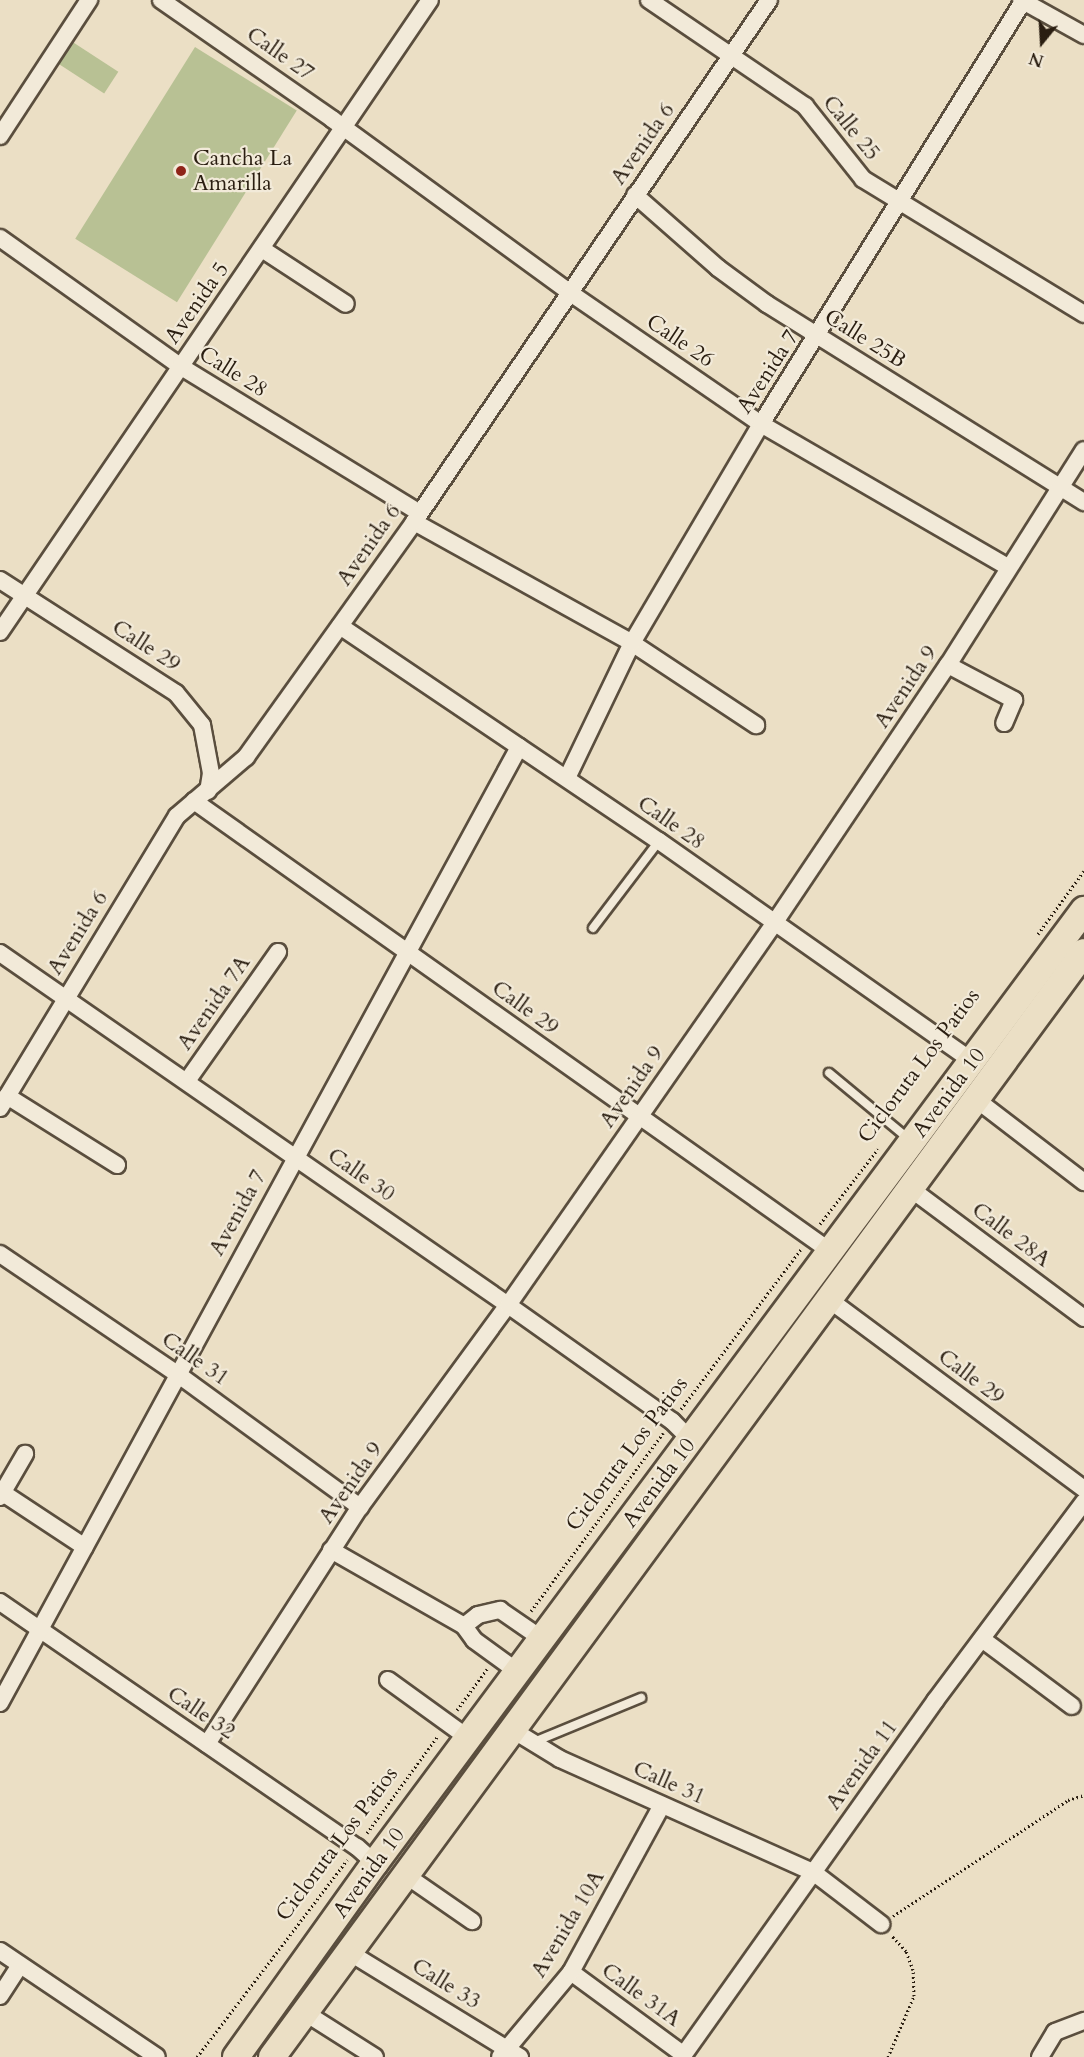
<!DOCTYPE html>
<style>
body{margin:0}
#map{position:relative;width:1084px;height:2057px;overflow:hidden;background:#ebdfc5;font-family:Cardo,serif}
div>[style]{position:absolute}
.green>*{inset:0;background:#b8c194;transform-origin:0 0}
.path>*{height:3px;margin-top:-1.5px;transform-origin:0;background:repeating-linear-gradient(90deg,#2a1e11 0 1.5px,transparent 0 4.5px)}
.roads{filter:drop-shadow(2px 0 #5a4e3e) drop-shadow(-2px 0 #5a4e3e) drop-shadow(0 2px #5a4e3e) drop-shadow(0 -2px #5a4e3e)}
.lane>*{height:8px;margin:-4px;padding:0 4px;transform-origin:4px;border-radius:4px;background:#f2ead9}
.street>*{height:16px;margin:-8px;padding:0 8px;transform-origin:8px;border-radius:8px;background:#f2ead9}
.primary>*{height:26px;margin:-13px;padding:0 13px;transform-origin:13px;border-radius:13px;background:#ebdfc5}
.dots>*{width:16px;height:16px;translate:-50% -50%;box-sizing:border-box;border:3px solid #f2ead9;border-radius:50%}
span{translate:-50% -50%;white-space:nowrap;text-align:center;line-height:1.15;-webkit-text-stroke:4.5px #f2ead9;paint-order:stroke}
.street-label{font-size:22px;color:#2a1e11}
.poi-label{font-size:22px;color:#2a1e11}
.left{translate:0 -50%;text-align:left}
.north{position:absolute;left:1012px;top:12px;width:60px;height:60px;-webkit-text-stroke:4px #f2ead9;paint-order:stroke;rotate:198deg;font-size:16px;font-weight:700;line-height:24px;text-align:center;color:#2a1e11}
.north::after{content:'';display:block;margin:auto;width:21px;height:27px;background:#2a1e11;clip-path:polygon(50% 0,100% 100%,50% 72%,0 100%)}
</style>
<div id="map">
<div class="green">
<i style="left:68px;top:39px;width:60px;height:26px;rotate:33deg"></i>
<i style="left:195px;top:47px;width:120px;height:226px;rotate:32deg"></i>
</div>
<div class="path">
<i style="left:1038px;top:934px;width:78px;rotate:-53.9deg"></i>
<i style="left:820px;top:1224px;width:95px;rotate:-52.3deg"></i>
<i style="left:681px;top:1409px;width:200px;rotate:-53.1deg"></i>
<i style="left:531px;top:1611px;width:222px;rotate:-53.4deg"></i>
<i style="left:457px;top:1710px;width:51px;rotate:-53.8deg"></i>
<i style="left:367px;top:1833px;width:119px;rotate:-53.9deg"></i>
<i style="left:893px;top:1916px;width:210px;rotate:-33.5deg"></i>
<i style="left:1068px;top:1800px;width:17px;rotate:-17deg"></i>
<i style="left:197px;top:2057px;width:248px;rotate:-52.7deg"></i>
<i style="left:888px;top:2057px;width:66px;rotate:-66.9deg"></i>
<i style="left:914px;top:1996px;width:26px;rotate:-92deg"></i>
<i style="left:913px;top:1970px;width:20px;rotate:-110deg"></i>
<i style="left:906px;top:1951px;width:21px;rotate:-133deg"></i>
</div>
<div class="roads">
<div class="lane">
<i style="left:593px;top:928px;width:109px;rotate:-52.8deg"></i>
<i style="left:829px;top:1073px;width:105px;rotate:39.6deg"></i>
<i style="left:534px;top:1742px;width:116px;rotate:-22.4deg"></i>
</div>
<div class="street">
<i style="left:161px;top:0;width:208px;rotate:34.8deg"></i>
<i style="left:332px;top:119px;width:293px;rotate:36.1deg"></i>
<i style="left:569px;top:292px;width:233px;rotate:34.5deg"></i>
<i style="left:761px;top:424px;width:285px;rotate:30.1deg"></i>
<i style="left:649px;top:0;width:189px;rotate:34.2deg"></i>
<i style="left:805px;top:106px;width:93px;rotate:51.5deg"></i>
<i style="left:863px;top:179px;width:259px;rotate:31.4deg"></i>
<i style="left:1021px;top:0;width:72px;rotate:29.1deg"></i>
<i style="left:0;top:136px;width:163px;rotate:-56.8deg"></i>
<i style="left:635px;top:195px;width:111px;rotate:41.3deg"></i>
<i style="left:718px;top:268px;width:61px;rotate:36.3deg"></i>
<i style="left:767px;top:304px;width:374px;rotate:32deg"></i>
<i style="left:0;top:238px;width:221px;rotate:35.4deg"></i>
<i style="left:180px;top:366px;width:281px;rotate:31.5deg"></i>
<i style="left:262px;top:249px;width:100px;rotate:33.2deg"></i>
<i style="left:414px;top:522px;width:249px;rotate:29deg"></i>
<i style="left:632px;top:643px;width:149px;rotate:33.5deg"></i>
<i style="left:0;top:580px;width:209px;rotate:32.7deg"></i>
<i style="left:176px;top:693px;width:41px;rotate:50.9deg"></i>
<i style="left:202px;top:725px;width:49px;rotate:79.4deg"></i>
<i style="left:211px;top:773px;width:18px;rotate:99deg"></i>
<i style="left:340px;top:626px;width:385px;rotate:34deg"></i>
<i style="left:659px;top:841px;width:384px;rotate:35.1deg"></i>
<i style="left:0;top:632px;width:764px;rotate:-55.77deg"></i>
<i style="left:948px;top:665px;width:75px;rotate:27.9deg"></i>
<i style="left:1014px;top:700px;width:25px;rotate:113deg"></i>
<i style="left:567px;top:778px;width:150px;rotate:-64.3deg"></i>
<i style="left:632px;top:643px;width:254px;rotate:-59.5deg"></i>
<i style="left:761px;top:424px;width:499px;rotate:-58.2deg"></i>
<i style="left:194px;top:801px;width:779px;rotate:35.28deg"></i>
<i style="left:0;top:953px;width:618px;rotate:34.72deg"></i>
<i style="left:508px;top:1305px;width:201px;rotate:35.3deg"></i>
<i style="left:672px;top:1421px;width:27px;rotate:45deg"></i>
<i style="left:187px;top:1081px;width:158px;rotate:-54.8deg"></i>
<i style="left:7px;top:1096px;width:130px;rotate:32.1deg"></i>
<i style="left:977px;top:1100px;width:135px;rotate:37.5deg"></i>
<i style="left:0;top:1108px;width:341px;rotate:-58.8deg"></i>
<i style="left:177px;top:816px;width:91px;rotate:-40.5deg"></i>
<i style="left:246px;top:757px;width:289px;rotate:-54.4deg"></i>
<i style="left:414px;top:522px;width:631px;rotate:-55.78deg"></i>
<i style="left:911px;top:1189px;width:216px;rotate:36.7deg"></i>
<i style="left:0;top:1254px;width:212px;rotate:34.1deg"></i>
<i style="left:176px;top:1373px;width:228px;rotate:36.1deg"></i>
<i style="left:831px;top:1301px;width:315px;rotate:36.6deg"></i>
<i style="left:3px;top:1493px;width:98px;rotate:33.4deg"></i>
<i style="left:0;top:1497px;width:50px;rotate:-59.8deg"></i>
<i style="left:331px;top:1550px;width:153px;rotate:29.7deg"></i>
<i style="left:464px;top:1626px;width:17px;rotate:54deg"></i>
<i style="left:474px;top:1640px;width:54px;rotate:36deg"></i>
<i style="left:0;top:1602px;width:433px;rotate:34.5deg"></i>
<i style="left:357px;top:1847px;width:24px;rotate:42deg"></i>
<i style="left:464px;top:1626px;width:18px;rotate:-38deg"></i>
<i style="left:478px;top:1615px;width:23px;rotate:-13deg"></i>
<i style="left:500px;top:1610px;width:51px;rotate:34.6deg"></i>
<i style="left:982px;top:1639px;width:112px;rotate:36.7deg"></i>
<i style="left:388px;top:1680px;width:99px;rotate:35.9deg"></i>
<i style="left:0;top:1703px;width:1088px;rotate:-61.5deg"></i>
<i style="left:511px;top:1729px;width:57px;rotate:31.5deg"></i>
<i style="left:560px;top:1759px;width:277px;rotate:24.1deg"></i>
<i style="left:813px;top:1872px;width:86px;rotate:37.4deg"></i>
<i style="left:207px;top:1744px;width:282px;rotate:-57.2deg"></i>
<i style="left:360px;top:1507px;width:250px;rotate:-53.8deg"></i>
<i style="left:508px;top:1305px;width:463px;rotate:-55.1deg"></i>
<i style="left:773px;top:925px;width:313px;rotate:-56.1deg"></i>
<i style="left:948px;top:665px;width:254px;rotate:-57.7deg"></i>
<i style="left:404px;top:1874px;width:83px;rotate:34.7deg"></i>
<i style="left:0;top:1951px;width:189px;rotate:34deg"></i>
<i style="left:347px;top:1951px;width:203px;rotate:31.5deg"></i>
<i style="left:571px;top:1972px;width:140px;rotate:36.3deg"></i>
<i style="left:0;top:1996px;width:37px;rotate:-57deg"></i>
<i style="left:304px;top:2012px;width:84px;rotate:32.4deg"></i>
<i style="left:500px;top:2057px;width:111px;rotate:-50.1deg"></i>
<i style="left:571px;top:1972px;width:190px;rotate:-61.4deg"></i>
<i style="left:682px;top:2057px;width:437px;rotate:-54.6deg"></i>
<i style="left:935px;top:1701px;width:249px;rotate:-53.2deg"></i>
<i style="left:1040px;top:2057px;width:29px;rotate:-59deg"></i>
<i style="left:1055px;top:2032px;width:31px;rotate:-21deg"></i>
</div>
<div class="primary">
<i style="left:236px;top:2057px;width:239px;rotate:-54.4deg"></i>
<i style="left:375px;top:1863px;width:1188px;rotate:-53.35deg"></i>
<i style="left:272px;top:2057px;width:1371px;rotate:-53.69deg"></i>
</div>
</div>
<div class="dots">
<i style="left:181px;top:171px;background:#8f2418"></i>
</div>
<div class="street-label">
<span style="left:280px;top:54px;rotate:35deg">Calle 27</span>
<span style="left:851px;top:128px;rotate:51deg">Calle 25</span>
<span style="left:643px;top:144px;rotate:-55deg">Avenida 6</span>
<span style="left:197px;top:303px;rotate:-55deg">Avenida 5</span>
<span style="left:865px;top:339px;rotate:32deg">Calle 25B</span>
<span style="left:680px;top:341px;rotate:34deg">Calle 26</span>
<span style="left:233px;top:372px;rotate:32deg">Calle 28</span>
<span style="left:768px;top:372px;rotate:-57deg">Avenida 7</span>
<span style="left:369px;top:545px;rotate:-55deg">Avenida 6</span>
<span style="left:146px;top:646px;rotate:33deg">Calle 29</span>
<span style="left:906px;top:687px;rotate:-56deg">Avenida 9</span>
<span style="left:671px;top:823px;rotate:35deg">Calle 28</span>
<span style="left:78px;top:933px;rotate:-58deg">Avenida 6</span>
<span style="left:214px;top:1003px;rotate:-55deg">Avenida 7A</span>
<span style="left:525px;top:1008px;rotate:36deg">Calle 29</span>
<span style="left:919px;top:1066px;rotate:-53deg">Cicloruta Los Patios</span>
<span style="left:632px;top:1087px;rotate:-55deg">Avenida 9</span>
<span style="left:949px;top:1093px;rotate:-53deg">Avenida 10</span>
<span style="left:361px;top:1175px;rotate:35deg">Calle 30</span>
<span style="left:238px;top:1213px;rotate:-61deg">Avenida 7</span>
<span style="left:1011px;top:1235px;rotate:37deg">Calle 28A</span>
<span style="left:195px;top:1359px;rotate:35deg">Calle 31</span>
<span style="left:971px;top:1377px;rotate:37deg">Calle 29</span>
<span style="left:627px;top:1454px;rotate:-53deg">Cicloruta Los Patios</span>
<span style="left:351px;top:1483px;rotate:-55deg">Avenida 9</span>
<span style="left:659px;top:1483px;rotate:-53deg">Avenida 10</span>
<span style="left:201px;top:1713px;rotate:34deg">Calle 32</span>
<span style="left:862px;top:1765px;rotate:-54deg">Avenida 11</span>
<span style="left:669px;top:1783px;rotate:24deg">Calle 31</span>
<span style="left:337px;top:1844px;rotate:-53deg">Cicloruta Los Patios</span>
<span style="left:369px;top:1873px;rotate:-54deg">Avenida 10</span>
<span style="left:568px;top:1924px;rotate:-59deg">Avenida 10A</span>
<span style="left:446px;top:1984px;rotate:32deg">Calle 33</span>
<span style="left:641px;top:1995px;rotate:36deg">Calle 31A</span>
</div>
<div class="poi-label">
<span class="left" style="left:193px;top:171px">Cancha La<br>Amarilla</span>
</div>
<div class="north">N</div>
</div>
